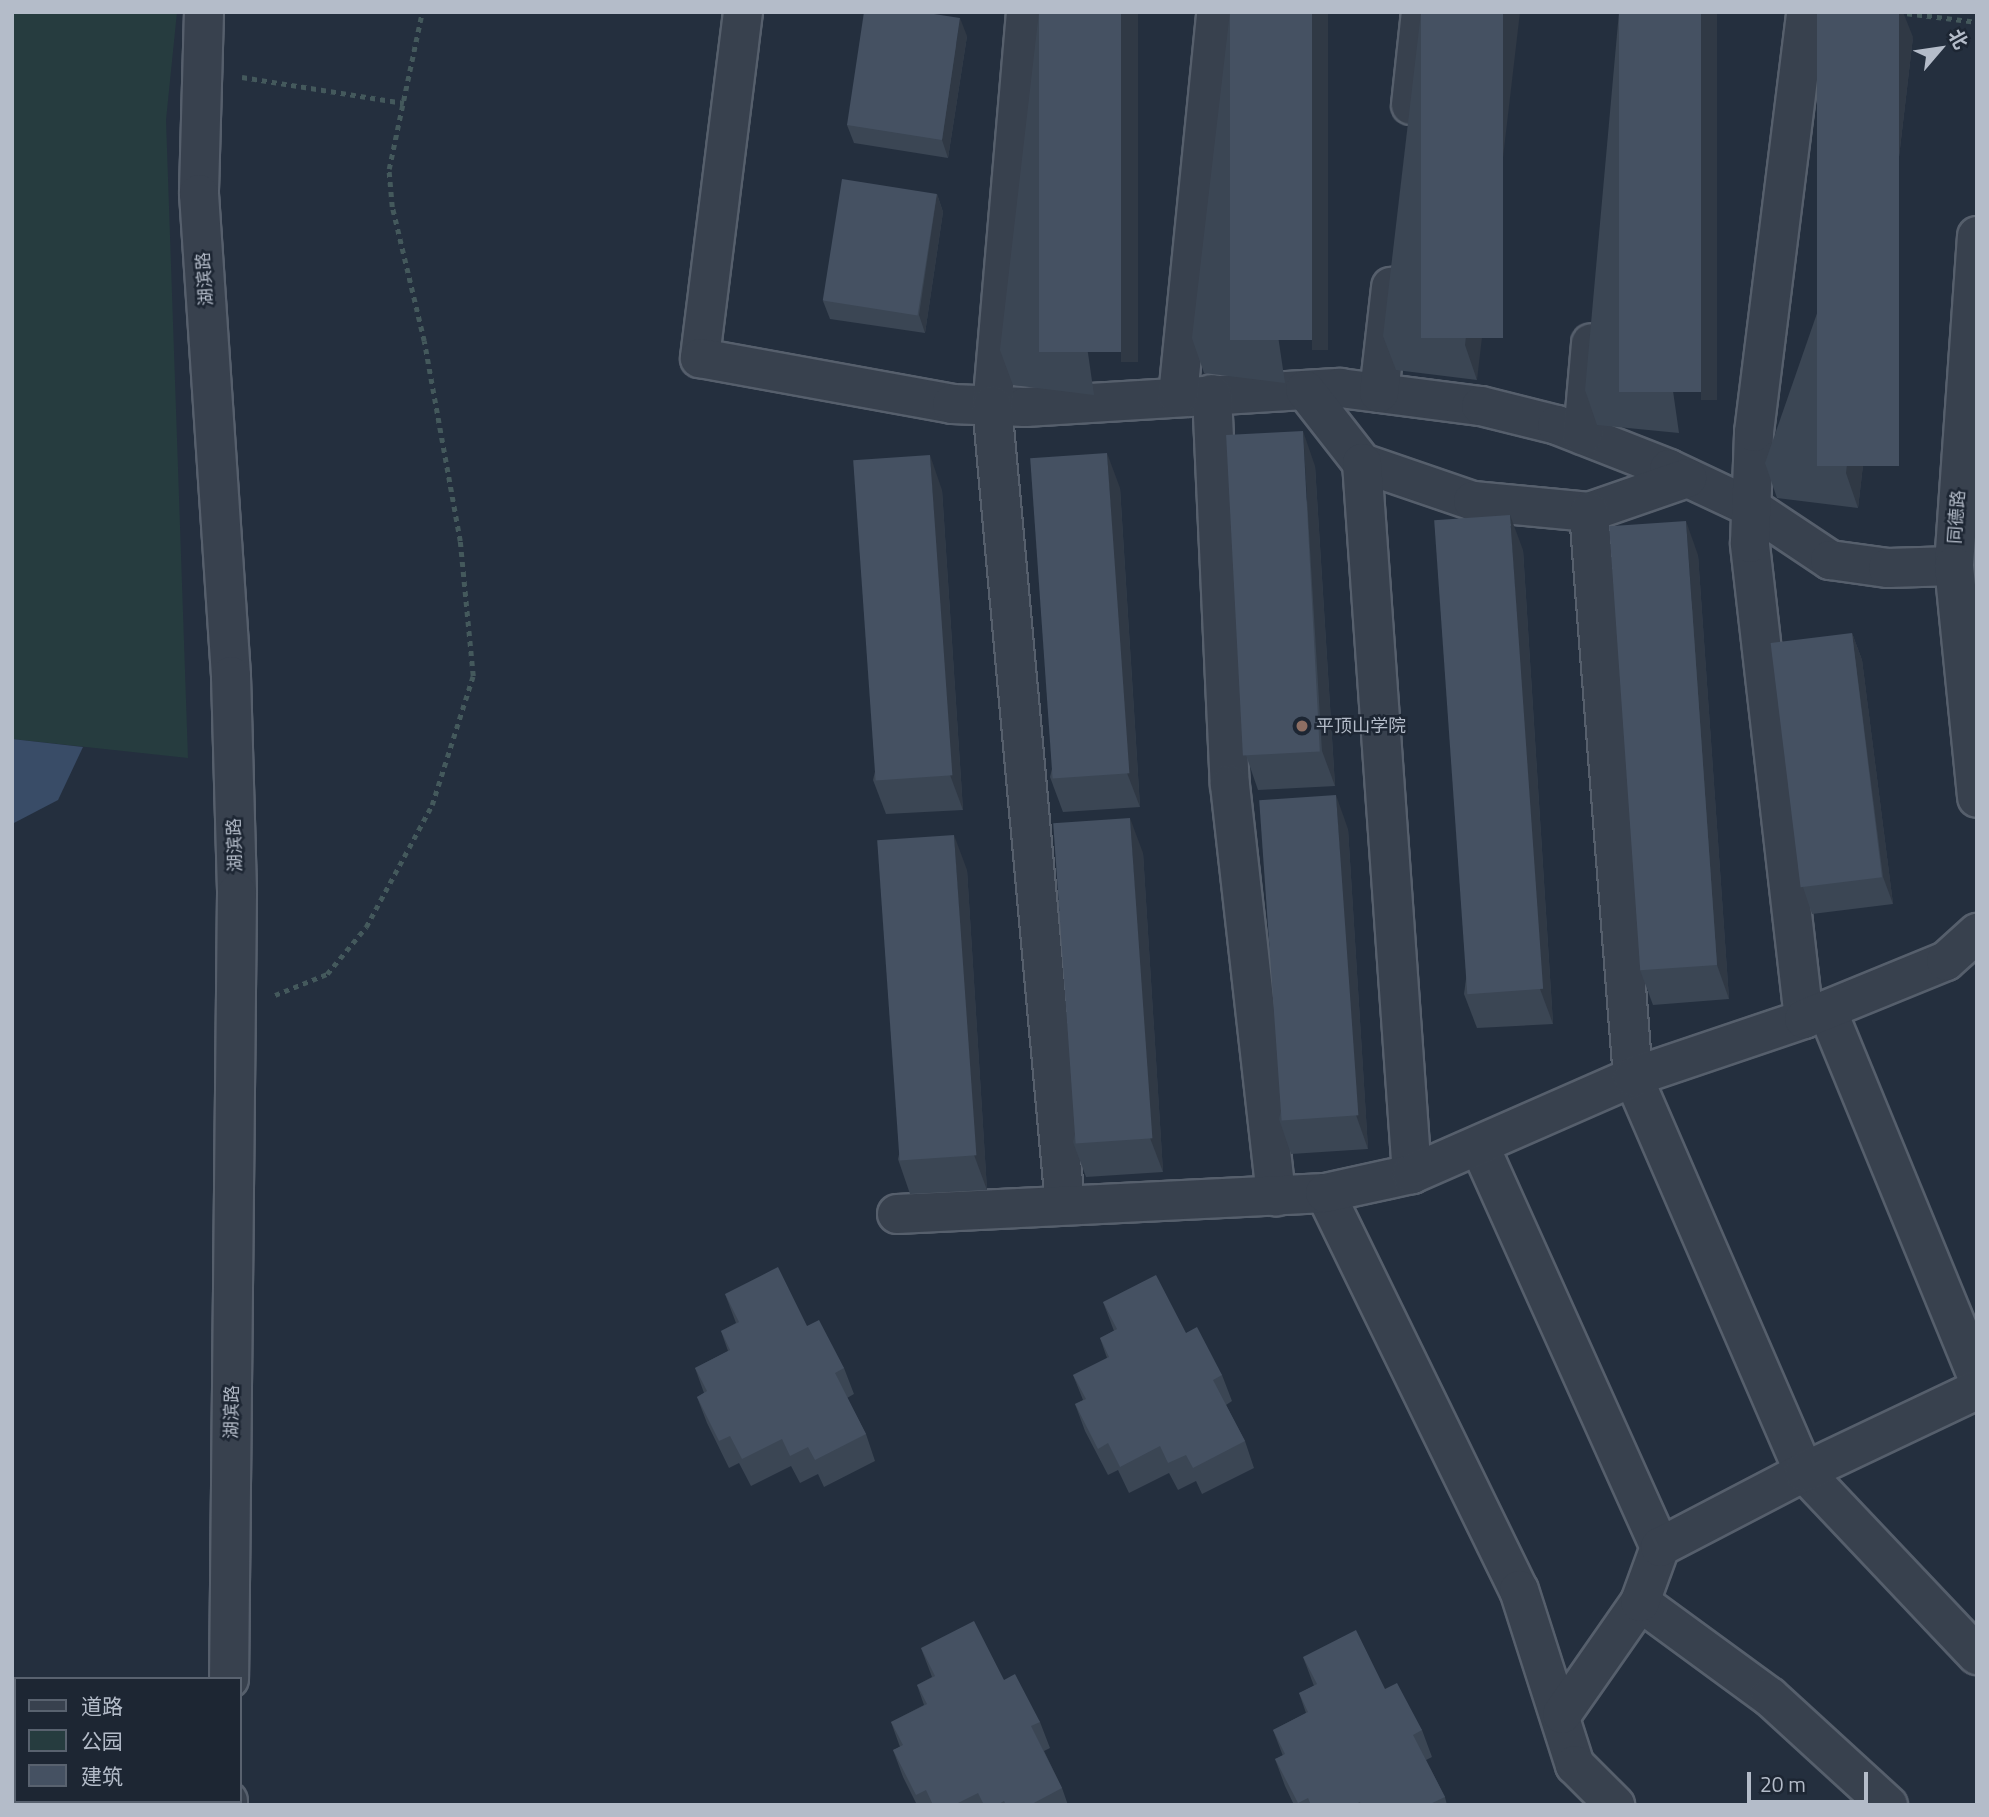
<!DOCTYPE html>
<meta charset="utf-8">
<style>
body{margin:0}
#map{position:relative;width:1989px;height:1817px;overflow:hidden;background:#242f3e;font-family:"Titillium Web","Noto Sans SC",sans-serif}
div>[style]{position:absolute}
.green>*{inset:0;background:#263c3f}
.water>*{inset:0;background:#394c67}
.path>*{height:4.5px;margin-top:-2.25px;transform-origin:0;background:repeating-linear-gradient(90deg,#44595c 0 5px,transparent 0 10px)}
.roads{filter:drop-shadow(2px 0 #565f6c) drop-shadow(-2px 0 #565f6c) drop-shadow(0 2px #565f6c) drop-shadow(0 -2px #565f6c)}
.minor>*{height:38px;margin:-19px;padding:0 19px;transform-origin:19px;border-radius:19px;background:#38414e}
.wall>*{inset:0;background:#3b4654}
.shaded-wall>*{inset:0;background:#303945;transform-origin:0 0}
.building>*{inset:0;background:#455162;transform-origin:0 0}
.dots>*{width:19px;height:19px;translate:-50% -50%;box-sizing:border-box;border:4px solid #1d2633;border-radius:50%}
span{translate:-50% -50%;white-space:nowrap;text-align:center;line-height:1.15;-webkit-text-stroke:5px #1d2633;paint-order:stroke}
.street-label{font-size:18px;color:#b4bcc9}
.poi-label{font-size:18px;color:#b4bcc9}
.left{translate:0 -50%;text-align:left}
.frame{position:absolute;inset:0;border:14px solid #b4bcc9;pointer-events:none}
.legend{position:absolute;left:14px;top:1677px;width:228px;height:126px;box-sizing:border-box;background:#1d2633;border:2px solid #59626f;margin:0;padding:9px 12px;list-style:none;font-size:21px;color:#b4bcc9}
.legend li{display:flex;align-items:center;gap:14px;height:35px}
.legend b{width:35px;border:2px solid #59626f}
.north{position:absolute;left:1905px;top:14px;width:70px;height:70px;-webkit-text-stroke:5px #1d2633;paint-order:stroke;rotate:61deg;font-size:19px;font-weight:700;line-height:28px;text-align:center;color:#b4bcc9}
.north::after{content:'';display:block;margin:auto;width:24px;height:32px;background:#b4bcc9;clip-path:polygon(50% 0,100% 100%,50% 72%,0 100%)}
.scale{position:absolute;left:1747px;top:1772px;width:121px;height:32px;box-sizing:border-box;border:4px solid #b4bcc9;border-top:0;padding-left:9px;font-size:21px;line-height:24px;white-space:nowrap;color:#b4bcc9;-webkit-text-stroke:5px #1d2633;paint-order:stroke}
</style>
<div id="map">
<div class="green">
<i style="clip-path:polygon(12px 12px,177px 12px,166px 120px,188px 758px,12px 739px)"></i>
</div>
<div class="water">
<i style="clip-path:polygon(12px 739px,83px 747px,58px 800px,12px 824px)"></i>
</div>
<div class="path">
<i style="left:1897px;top:12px;width:81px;rotate:7.1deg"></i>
<i style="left:242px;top:77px;width:164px;rotate:9.1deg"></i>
<i style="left:275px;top:995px;width:56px;rotate:-22deg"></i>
<i style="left:327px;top:974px;width:61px;rotate:-50.3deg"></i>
<i style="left:366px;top:927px;width:139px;rotate:-61.6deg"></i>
<i style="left:432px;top:805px;width:135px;rotate:-72.4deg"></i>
<i style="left:473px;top:676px;width:136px;rotate:-95.5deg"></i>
<i style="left:460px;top:541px;width:203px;rotate:-100.2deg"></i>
<i style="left:424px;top:341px;width:138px;rotate:-103.4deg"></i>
<i style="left:392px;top:207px;width:38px;rotate:-95deg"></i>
<i style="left:389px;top:169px;width:160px;rotate:-78.1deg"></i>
</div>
<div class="roads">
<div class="minor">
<i style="left:204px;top:12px;width:182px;rotate:91.6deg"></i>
<i style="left:199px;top:194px;width:483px;rotate:86.2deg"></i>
<i style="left:231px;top:676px;width:217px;rotate:88.4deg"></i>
<i style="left:237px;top:893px;width:786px;rotate:90.58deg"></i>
<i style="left:743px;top:12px;width:349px;rotate:97.1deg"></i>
<i style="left:700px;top:358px;width:256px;rotate:10.3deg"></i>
<i style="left:952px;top:404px;width:73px;rotate:2.4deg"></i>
<i style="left:1025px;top:407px;width:316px;rotate:-3.5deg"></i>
<i style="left:1340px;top:388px;width:142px;rotate:7.3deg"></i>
<i style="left:1481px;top:406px;width:78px;rotate:14deg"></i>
<i style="left:1557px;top:425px;width:120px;rotate:21.4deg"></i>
<i style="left:1669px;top:469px;width:92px;rotate:25.2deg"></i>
<i style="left:1752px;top:508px;width:94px;rotate:33.7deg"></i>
<i style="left:1830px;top:560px;width:59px;rotate:7.9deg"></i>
<i style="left:1888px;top:568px;width:66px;rotate:-1.7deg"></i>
<i style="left:1026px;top:12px;width:394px;rotate:94.9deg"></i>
<i style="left:992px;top:405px;width:802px;rotate:84.78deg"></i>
<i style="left:1411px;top:105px;width:94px;rotate:-83.9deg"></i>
<i style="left:1977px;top:236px;width:331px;rotate:94deg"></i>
<i style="left:1954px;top:566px;width:233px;rotate:84.3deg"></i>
<i style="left:1305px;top:390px;width:93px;rotate:52deg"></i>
<i style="left:1362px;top:463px;width:117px;rotate:18.9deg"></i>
<i style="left:1473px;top:501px;width:117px;rotate:5.4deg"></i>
<i style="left:1589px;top:512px;width:104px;rotate:-19.1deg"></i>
<i style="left:1379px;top:393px;width:107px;rotate:-83.5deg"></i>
<i style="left:1212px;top:394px;width:391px;rotate:87.4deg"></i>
<i style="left:1230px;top:785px;width:414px;rotate:83.6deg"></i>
<i style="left:1178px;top:396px;width:386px;rotate:-84.3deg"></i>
<i style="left:1583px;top:435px;width:92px;rotate:-85deg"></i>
<i style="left:1362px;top:463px;width:713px;rotate:85.98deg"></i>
<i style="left:1589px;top:512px;width:567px;rotate:85.55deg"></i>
<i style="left:1633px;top:1077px;width:430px;rotate:66.6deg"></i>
<i style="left:1804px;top:1472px;width:252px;rotate:46.6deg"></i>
<i style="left:1827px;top:1010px;width:395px;rotate:67.7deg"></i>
<i style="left:1804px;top:1019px;width:479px;rotate:-96.5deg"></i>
<i style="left:1750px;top:543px;width:111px;rotate:-87.9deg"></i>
<i style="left:1754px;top:432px;width:423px;rotate:-82.9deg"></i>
<i style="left:1480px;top:1147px;width:439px;rotate:65.8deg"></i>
<i style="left:1325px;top:1193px;width:442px;rotate:64deg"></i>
<i style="left:1519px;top:1590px;width:184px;rotate:72.3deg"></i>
<i style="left:1575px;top:1765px;width:57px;rotate:45deg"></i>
<i style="left:897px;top:1214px;width:429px;rotate:-2.8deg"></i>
<i style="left:1325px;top:1193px;width:89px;rotate:-12.3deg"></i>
<i style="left:1412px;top:1174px;width:241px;rotate:-23.7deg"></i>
<i style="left:1633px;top:1077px;width:181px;rotate:-18.7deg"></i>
<i style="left:1804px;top:1019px;width:153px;rotate:-22.2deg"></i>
<i style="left:1946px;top:961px;width:42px;rotate:-42.1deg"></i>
<i style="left:1640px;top:1602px;width:161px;rotate:36.2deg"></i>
<i style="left:1770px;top:1697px;width:160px;rotate:42.5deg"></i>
<i style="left:1562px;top:1714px;width:136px;rotate:-55.1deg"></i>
<i style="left:1640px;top:1602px;width:59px;rotate:-70deg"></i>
<i style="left:1660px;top:1547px;width:162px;rotate:-27.5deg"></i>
<i style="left:1804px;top:1472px;width:191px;rotate:-25.4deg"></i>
<i style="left:228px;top:1805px;width:4px;rotate:-90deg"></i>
</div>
</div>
<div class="wall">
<i style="clip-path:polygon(1039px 12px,1094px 395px,1013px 385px,1000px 350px)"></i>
<i style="clip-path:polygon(1230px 12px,1285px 383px,1204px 373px,1192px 338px)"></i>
<i style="clip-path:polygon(1421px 12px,1477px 380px,1396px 370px,1383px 336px)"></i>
<i style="clip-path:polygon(1619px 12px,1679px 433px,1597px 425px,1585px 390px)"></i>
<i style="clip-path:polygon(967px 36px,948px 158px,854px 143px,847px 125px)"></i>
<i style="clip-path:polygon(1913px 37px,1858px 508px,1777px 498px,1765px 463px)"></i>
<i style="clip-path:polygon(937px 194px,943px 212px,925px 333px,830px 319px,823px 301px)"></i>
<i style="clip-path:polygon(1315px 466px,1335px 786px,1258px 790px,1246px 755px)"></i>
<i style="clip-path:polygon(1120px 488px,1140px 807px,1063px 812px,1050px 777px)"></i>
<i style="clip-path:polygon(942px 490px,963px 810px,886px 814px,873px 780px)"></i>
<i style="clip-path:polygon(1523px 550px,1553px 1024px,1477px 1028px,1464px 994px)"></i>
<i style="clip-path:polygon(1698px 555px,1729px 999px,1653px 1005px,1640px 970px)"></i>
<i style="clip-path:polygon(1852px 633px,1862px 660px,1893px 904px,1812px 914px,1803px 887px)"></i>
<i style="clip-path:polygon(1348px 829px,1368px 1149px,1291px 1154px,1279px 1119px)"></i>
<i style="clip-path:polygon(1143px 853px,1163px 1172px,1086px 1177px,1073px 1142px)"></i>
<i style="clip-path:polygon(967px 870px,987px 1190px,910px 1194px,898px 1159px)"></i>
<i style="clip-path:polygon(725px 1294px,807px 1326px,844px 1368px,854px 1394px,847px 1398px,866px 1434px,875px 1461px,824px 1487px,818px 1474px,800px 1483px,791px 1466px,751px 1486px,739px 1463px,729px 1468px,707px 1423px,697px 1397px,704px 1393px,695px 1368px,728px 1351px,721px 1331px,736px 1323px)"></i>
<i style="clip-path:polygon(1103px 1302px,1186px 1333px,1222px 1375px,1232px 1401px,1226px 1405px,1245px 1441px,1254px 1468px,1202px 1494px,1196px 1481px,1178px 1490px,1169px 1473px,1129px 1493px,1118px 1470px,1108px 1475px,1085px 1431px,1075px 1404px,1083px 1400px,1073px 1375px,1107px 1358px,1100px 1338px,1114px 1331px)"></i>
<i style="clip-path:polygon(921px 1648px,1004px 1680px,1040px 1722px,1050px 1748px,1044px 1751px,1062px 1788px,1068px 1805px,917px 1805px,903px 1777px,893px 1750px,900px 1747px,891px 1722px,924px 1705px,917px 1685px,932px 1677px)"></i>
<i style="clip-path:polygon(1303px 1657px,1385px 1689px,1422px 1730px,1432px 1757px,1426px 1760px,1445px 1797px,1447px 1805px,1294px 1805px,1285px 1786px,1275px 1759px,1283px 1756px,1273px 1730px,1306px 1713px,1299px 1693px,1314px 1686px)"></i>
</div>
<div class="shaded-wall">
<i style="left:1121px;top:12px;width:17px;height:350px"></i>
<i style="left:1312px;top:12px;width:16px;height:338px"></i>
<i style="clip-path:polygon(1503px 12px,1520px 12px,1477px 380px,1465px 345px)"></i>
<i style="left:1701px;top:12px;width:16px;height:388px"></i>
<i style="clip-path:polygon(1899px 12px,1903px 12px,1913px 37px,1858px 508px,1846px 473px)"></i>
<i style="clip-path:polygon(960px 18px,967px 36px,948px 158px,942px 140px)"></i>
<i style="clip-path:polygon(937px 194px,943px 212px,925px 333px,919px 315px)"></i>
<i style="clip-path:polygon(1303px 431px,1315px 466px,1335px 786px,1322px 751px)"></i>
<i style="clip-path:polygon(1107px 453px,1120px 488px,1140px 807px,1127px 773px)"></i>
<i style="clip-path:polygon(930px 455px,942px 490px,963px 810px,950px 775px)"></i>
<i style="clip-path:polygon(1510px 515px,1523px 550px,1553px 1024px,1540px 989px)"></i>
<i style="clip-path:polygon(1686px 521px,1698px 555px,1729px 999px,1717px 965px)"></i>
<i style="clip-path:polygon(1852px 633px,1862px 660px,1893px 904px,1883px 877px)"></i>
<i style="clip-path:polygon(1336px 795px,1348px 829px,1368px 1149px,1356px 1115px)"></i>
<i style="clip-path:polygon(1130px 818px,1143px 853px,1163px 1172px,1150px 1138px)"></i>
<i style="clip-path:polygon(954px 835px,967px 870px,987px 1190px,974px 1155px)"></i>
</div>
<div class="building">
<i style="clip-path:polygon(864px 12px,921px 12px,960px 18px,942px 140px,847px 125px)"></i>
<i style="left:1039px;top:12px;width:82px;height:340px"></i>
<i style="left:1230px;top:12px;width:82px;height:328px"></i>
<i style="left:1421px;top:12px;width:82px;height:326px"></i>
<i style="left:1619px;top:12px;width:82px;height:380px"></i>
<i style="left:1817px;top:12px;width:82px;height:454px"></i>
<i style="left:842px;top:179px;width:96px;height:123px;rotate:9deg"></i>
<i style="left:1303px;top:431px;width:321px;height:77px;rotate:87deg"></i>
<i style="left:1107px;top:453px;width:321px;height:77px;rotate:86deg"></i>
<i style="left:930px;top:455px;width:321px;height:77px;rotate:86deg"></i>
<i style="left:1510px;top:515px;width:475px;height:76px;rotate:86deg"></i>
<i style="left:1686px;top:521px;width:445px;height:77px;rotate:86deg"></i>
<i style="left:1852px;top:633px;width:246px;height:82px;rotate:83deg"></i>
<i style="left:1336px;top:795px;width:321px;height:77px;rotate:86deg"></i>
<i style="left:1130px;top:818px;width:321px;height:77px;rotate:86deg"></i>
<i style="left:954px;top:835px;width:321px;height:77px;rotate:86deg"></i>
<i style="clip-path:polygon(778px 1267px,807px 1326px,819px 1320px,844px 1368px,835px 1373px,866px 1434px,815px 1460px,808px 1447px,790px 1456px,782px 1439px,742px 1459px,730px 1436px,719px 1441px,697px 1397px,707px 1391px,695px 1368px,730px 1350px,721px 1331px,739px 1322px,725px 1294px)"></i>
<i style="clip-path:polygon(1156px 1275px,1186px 1333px,1197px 1327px,1222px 1375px,1213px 1380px,1245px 1441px,1193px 1468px,1186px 1455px,1168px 1463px,1160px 1446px,1120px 1467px,1108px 1443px,1098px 1449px,1075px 1404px,1086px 1399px,1073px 1375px,1109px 1357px,1100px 1338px,1117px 1329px,1103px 1302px)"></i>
<i style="clip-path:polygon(974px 1621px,1004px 1680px,1015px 1674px,1040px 1722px,1031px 1726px,1062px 1788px,1030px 1805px,1006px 1805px,1004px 1801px,997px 1805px,984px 1805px,978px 1793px,954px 1805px,933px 1805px,926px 1790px,916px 1795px,893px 1750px,903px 1745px,891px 1722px,927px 1704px,917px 1685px,935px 1676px,921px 1648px)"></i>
<i style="clip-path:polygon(1356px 1630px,1385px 1689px,1397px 1683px,1422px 1730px,1413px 1735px,1445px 1797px,1428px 1805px,1361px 1805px,1360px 1802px,1353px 1805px,1311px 1805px,1308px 1798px,1298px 1803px,1275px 1759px,1285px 1754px,1273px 1730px,1308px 1712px,1299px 1693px,1317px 1684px,1303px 1657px)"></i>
</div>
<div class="dots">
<i style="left:1302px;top:726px;background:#8d6e63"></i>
</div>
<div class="street-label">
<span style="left:205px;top:279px;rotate:-94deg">湖滨路</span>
<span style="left:1957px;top:517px;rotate:-86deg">同德路</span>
<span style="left:235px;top:845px;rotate:-92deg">湖滨路</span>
<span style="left:232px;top:1412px;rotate:-89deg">湖滨路</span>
</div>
<div class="poi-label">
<span class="left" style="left:1316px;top:726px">平顶山学院</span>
</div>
<div class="frame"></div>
<ul class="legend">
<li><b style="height:9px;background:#38414e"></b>道路</li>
<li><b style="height:19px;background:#263c3f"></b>公园</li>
<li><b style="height:19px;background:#455162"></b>建筑</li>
</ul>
<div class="north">北</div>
<div class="scale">20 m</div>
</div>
